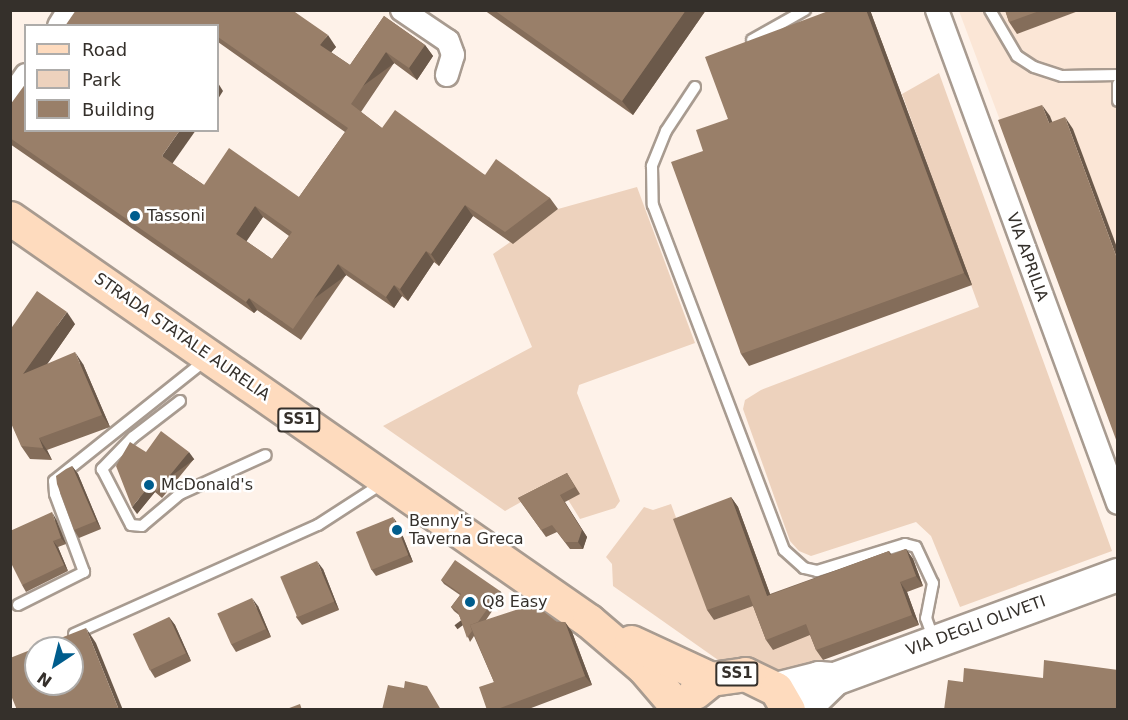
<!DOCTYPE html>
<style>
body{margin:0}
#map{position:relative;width:1128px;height:720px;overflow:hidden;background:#fef2e9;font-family:"DejaVu Sans",sans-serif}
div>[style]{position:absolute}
.built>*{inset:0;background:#fbe6d6}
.green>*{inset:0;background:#edd2bd}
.roads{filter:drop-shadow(2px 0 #a89b90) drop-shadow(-2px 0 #a89b90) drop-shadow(0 2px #a89b90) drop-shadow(0 -2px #a89b90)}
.lane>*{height:10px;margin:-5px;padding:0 5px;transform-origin:5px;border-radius:5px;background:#fff}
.street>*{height:22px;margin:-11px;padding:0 11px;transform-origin:11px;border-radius:11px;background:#fff}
.secondary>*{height:32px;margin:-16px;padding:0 16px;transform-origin:16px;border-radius:16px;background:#fff}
.primary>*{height:33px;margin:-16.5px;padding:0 16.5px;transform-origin:16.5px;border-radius:16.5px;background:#fedbbe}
.wall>*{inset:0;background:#846d5a}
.shaded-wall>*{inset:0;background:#6b594a;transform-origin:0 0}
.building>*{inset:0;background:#997f69;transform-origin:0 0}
.dots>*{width:16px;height:16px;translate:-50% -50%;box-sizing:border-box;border:3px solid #fff;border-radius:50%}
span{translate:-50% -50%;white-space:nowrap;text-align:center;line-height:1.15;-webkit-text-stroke:5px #fff;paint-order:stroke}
.shield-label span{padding:2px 4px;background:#fff;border:2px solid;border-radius:4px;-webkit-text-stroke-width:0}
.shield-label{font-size:15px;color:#35302b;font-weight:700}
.poi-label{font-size:16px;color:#35302b}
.left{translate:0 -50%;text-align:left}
.street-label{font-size:16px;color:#35302b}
.frame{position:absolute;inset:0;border:12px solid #35302b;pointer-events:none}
.legend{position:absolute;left:24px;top:24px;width:195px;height:108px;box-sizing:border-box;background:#fff;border:2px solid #aeacaa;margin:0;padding:8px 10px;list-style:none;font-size:18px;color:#35302b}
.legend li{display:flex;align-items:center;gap:12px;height:30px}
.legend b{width:30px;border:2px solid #aeacaa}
.north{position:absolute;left:24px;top:636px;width:60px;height:60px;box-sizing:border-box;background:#fff;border:2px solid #aeacaa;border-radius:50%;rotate:215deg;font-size:16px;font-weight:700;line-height:24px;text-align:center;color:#35302b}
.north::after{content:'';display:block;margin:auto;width:21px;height:27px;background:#005d8d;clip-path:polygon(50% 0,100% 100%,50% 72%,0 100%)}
</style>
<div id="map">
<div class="built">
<i style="clip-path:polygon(959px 11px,1117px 11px,1117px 432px)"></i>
</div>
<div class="green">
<i style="clip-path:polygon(939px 73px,1112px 551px,960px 607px,931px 536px,916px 522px,811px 556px,799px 551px,790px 541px,743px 409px,745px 400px,761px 390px,979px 307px,902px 94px)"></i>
<i style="clip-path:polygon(637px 187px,695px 343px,579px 385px,577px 393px,620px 501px,615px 508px,580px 519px,557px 482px,505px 511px,383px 426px,532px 347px,493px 254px,558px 209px)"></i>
<i style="clip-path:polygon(671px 504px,714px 620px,756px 604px,810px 631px,823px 660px,785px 674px,721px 662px,613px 586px,612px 564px,606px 557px,644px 507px,653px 510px)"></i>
</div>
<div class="roads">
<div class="lane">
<i style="left:990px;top:10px;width:53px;rotate:59.6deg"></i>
<i style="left:1017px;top:56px;width:20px;rotate:33deg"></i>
<i style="left:1034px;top:67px;width:29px;rotate:18deg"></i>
<i style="left:1062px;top:76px;width:56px;rotate:-1deg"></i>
<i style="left:752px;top:40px;width:61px;rotate:-29.5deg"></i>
<i style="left:1118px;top:84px;width:17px;rotate:90deg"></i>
<i style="left:695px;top:87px;width:53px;rotate:123.4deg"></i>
<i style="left:666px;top:131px;width:38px;rotate:112deg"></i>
<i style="left:652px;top:166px;width:39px;rotate:89deg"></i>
<i style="left:653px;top:205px;width:369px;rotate:69.2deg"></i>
<i style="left:784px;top:550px;width:27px;rotate:42deg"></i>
<i style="left:804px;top:568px;width:13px;rotate:13deg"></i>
<i style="left:817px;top:571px;width:92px;rotate:-17.1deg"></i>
<i style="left:905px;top:544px;width:11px;rotate:15deg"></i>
<i style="left:916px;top:547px;width:40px;rotate:65deg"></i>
<i style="left:933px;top:583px;width:36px;rotate:101deg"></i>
<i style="left:926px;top:618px;width:23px;rotate:70deg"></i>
<i style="left:180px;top:401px;width:59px;rotate:142.5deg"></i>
<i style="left:133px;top:437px;width:45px;rotate:134.1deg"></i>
<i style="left:102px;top:469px;width:63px;rotate:62.6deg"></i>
<i style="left:131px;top:525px;width:11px;rotate:5deg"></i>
<i style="left:142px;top:526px;width:50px;rotate:-40.1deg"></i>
<i style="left:180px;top:494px;width:94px;rotate:-24.4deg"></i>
<i style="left:18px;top:605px;width:74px;rotate:-26.6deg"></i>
<i style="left:84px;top:572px;width:83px;rotate:-110.4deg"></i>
<i style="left:55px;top:494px;width:13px;rotate:-94deg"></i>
<i style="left:54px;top:481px;width:196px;rotate:-38.6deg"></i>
<i style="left:74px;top:634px;width:267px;rotate:-24.1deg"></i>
<i style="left:318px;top:525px;width:77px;rotate:-32.9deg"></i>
</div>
<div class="street">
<i style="left:402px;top:10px;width:55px;rotate:34deg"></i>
<i style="left:448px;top:41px;width:15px;rotate:70deg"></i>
<i style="left:453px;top:55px;width:21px;rotate:107deg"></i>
<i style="left:937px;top:10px;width:525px;rotate:69.84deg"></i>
<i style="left:59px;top:26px;width:19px;rotate:-58deg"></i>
<i style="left:10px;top:98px;width:28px;rotate:-55deg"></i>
</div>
<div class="secondary">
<i style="left:776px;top:689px;width:44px;rotate:-14.3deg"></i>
<i style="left:819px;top:678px;width:16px;rotate:4deg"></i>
<i style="left:835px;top:679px;width:302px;rotate:-20.2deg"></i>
<i style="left:803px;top:710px;width:45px;rotate:-44.1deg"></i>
</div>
<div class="primary">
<i style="left:10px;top:218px;width:705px;rotate:34.84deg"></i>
<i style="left:589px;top:621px;width:72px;rotate:40.5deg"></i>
<i style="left:644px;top:668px;width:55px;rotate:49.4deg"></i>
<i style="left:631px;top:642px;width:88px;rotate:24.8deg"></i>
<i style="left:695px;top:692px;width:21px;rotate:-39deg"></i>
<i style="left:711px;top:679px;width:34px;rotate:-8deg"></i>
<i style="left:745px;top:674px;width:34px;rotate:26deg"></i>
<i style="left:776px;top:689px;width:24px;rotate:60deg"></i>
</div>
</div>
<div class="wall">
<i style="clip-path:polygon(evenodd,292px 10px,336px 47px,331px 52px,350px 65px,384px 16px,425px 45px,433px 56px,417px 80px,394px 63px,361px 112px,382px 128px,485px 175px,550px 198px,558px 209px,513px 244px,473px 216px,439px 266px,434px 262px,408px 301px,402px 296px,394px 308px,346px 275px,301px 340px,257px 310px,254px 313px,10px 144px,10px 105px,173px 164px,204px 185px,299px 197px,345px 132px,218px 42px,218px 26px,292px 10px,263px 217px,289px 236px,272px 259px,246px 241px,263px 217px)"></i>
<i style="clip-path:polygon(484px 10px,706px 10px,633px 115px)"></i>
<i style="clip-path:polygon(831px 10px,870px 10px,972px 285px,749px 366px,741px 354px,703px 151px,728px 119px)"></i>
<i style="clip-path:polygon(1005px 10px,1081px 10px,1017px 34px,1009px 22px)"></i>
<i style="clip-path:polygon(75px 324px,47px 364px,83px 364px,110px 427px,47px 450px,52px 460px,30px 459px,21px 446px,10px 330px)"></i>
<i style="clip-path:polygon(146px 452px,194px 459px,162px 498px,155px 492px,137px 514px)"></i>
<i style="clip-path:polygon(72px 466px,78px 474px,101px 529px,79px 538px,74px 530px)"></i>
<i style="clip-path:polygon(567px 473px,580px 494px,565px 502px,587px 537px,583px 549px,570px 549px,557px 532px,546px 537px,518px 498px)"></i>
<i style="clip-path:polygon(731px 497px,738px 507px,770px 594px,889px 551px,892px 555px,906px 549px,913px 559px,923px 586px,907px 592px,919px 625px,823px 660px,816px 650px,810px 635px,773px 650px,766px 640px,753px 606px,714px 620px,707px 610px)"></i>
<i style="clip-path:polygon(56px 519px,66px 544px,58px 547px,68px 571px,26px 592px,22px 585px)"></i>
<i style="clip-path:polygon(398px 524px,413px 562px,376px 576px,371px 569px)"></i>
<i style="clip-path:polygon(323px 569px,339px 610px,302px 625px,296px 617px)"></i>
<i style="clip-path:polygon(441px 580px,500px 591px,503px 595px,486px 620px,565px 622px,572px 632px,592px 685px,526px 710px,487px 710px,494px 682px,474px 636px,470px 642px,459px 615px,454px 611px,451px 607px,460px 595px,444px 584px)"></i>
<i style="clip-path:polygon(258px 606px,271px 637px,236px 652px,231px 644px)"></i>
<i style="clip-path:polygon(169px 617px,175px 625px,191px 661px,155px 678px,150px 670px)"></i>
</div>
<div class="shaded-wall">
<i style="clip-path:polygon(686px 10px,706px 10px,633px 115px,622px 101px)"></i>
<i style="clip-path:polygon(866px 10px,870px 10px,972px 285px,964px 273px)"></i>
<i style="clip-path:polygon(328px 35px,336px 47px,328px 56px,320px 45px)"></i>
<i style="clip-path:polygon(425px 45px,433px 56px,417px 80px,409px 68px)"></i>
<i style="left:386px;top:52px;width:14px;height:63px;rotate:54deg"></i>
<i style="clip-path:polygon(218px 83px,223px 91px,218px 99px)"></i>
<i style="clip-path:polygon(1042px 105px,1050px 116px,1057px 134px,1049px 123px)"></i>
<i style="clip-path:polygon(1065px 117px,1073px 129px,1118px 250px,1118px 261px)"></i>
<i style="clip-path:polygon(180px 130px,196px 130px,170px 167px,162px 156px)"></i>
<i style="clip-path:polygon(465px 205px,473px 216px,439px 266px,431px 254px)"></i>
<i style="clip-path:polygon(255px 206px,263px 217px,244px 245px,236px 234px)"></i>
<i style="clip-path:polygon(426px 251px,434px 262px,408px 301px,400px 289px)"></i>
<i style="left:338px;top:264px;width:14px;height:79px;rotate:54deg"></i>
<i style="clip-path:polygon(394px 285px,402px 296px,394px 308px,386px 297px)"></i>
<i style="clip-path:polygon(249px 298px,257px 310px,254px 313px,246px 302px)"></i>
<i style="clip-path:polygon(67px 312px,75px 324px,32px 386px,23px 374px)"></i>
<i style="clip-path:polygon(75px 352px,83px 364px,110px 427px,102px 415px)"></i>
<i style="clip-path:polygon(39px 438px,47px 450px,52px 460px,43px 448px)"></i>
<i style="left:189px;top:452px;width:9px;height:50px;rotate:54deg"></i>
<i style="clip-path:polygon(72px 466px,78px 474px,101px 529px,96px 521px)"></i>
<i style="clip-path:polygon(150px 485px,155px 492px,137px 514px,132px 507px)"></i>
<i style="clip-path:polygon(560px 495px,587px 537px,583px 549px,578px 542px)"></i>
<i style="clip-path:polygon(731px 497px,738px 507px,774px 605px,767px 596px)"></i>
<i style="clip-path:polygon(52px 512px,56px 519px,66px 544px,61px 538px)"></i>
<i style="clip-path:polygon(393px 517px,398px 524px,413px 562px,408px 555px)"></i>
<i style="clip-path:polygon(53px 541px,58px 547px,68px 571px,64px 565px)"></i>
<i style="clip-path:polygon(906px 549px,913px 559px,923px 586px,916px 576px)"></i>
<i style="clip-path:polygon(317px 561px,323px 569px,339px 610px,334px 602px)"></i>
<i style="clip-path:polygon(900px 582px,907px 592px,919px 625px,912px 615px)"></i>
<i style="left:500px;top:591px;width:5px;height:57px;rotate:53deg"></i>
<i style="clip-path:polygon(252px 598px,258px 606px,271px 637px,266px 629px)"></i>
<i style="clip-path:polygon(169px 617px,175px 625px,191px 661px,186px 653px)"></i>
<i style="clip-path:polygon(565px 622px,572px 632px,592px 685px,585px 676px)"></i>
<i style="clip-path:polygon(86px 628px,96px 643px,123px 710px,119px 710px)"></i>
</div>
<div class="building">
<i style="clip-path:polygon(evenodd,76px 10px,292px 10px,328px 35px,320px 45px,350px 65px,384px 16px,425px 45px,409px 68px,386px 52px,351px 104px,382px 128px,395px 110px,485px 175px,496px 159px,550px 198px,505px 232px,465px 205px,431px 254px,426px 251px,400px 289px,394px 285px,386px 297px,338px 264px,293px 329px,249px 298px,246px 302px,10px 138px,10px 105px,26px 83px,26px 130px,180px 130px,162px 156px,204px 185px,229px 148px,299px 197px,348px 128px,218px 37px,218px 26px,65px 26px,76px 10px,255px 206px,292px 232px,272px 259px,236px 234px,255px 206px)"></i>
<i style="clip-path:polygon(494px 10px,686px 10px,622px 101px)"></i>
<i style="clip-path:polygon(831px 10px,866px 10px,964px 273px,741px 354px,671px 162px,703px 151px,696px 130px,728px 119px,705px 57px)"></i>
<i style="clip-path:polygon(1005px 10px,1042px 10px,1009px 22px)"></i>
<i style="clip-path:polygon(1042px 105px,1049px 123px,1065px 117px,1118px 261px,1118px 445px,998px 120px)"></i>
<i style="clip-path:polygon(37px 291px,67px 312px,23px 374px,75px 352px,102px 415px,39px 438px,43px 448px,21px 446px,10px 421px,10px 330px)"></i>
<i style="clip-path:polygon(161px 431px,189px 452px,157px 491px,150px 485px,132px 507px,116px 466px,130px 442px,146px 452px)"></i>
<i style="clip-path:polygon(72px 466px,96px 521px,74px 530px,57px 484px,56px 476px,66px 469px)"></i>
<i style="clip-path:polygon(567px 473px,575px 487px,560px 495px,582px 530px,578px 542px,565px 542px,552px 525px,541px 530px,518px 498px)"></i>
<i style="clip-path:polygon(731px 497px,767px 596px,889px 551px,890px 555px,906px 549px,916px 576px,900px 582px,912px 615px,816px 650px,806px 624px,766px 640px,749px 595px,707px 610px,673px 519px)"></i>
<i style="clip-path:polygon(52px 512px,61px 538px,53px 541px,64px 565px,22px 585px,10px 561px,10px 531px)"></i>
<i style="left:393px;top:517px;width:41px;height:40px;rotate:68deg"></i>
<i style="clip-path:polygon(455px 560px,500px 591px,478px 622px,470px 625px,472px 631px,467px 638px,458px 612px,451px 607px,461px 594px,441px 580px)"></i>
<i style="left:317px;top:561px;width:44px;height:40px;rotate:67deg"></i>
<i style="left:252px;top:598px;width:34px;height:38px;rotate:66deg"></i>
<i style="clip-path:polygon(534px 604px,557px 622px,565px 622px,585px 676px,495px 710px,487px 710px,479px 687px,494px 682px,470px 625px)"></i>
<i style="left:169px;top:617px;width:40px;height:40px;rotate:65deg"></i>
<i style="clip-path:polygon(evenodd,86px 628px,119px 710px,17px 710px,10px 693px,10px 658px,86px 628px,36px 648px,72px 648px,72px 684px,36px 684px,36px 648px)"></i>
<i style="clip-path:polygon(1044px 660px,1118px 670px,1118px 710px,944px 710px,948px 680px,963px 682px,964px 668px,1043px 678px)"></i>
<i style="clip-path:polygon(405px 681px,427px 686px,441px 710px,382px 710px,388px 685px,404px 688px)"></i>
<i style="clip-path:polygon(300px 704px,302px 710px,284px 710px)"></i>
</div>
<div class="dots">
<i style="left:135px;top:216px;background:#005d8d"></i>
<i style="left:149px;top:485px;background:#005d8d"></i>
<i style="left:397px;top:530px;background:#005d8d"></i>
<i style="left:470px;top:602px;background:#005d8d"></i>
</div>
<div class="shield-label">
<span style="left:299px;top:420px">SS1</span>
<span style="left:737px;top:674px">SS1</span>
</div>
<div class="poi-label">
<span class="left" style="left:147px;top:216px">Tassoni</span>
<span class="left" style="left:161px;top:485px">McDonald's</span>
<span class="left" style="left:409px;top:530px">Benny's<br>Taverna Greca</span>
<span class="left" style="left:482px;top:602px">Q8 Easy</span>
</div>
<div class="street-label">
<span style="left:1027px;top:257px;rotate:70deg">VIA APRILIA</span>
<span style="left:182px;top:337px;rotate:35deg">STRADA STATALE AURELIA</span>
<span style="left:976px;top:626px;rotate:-20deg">VIA DEGLI OLIVETI</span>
</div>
<div class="frame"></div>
<ul class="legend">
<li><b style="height:8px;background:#fedbbe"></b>Road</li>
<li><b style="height:16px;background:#edd2bd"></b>Park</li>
<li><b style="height:16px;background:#997f69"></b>Building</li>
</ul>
<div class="north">N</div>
</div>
